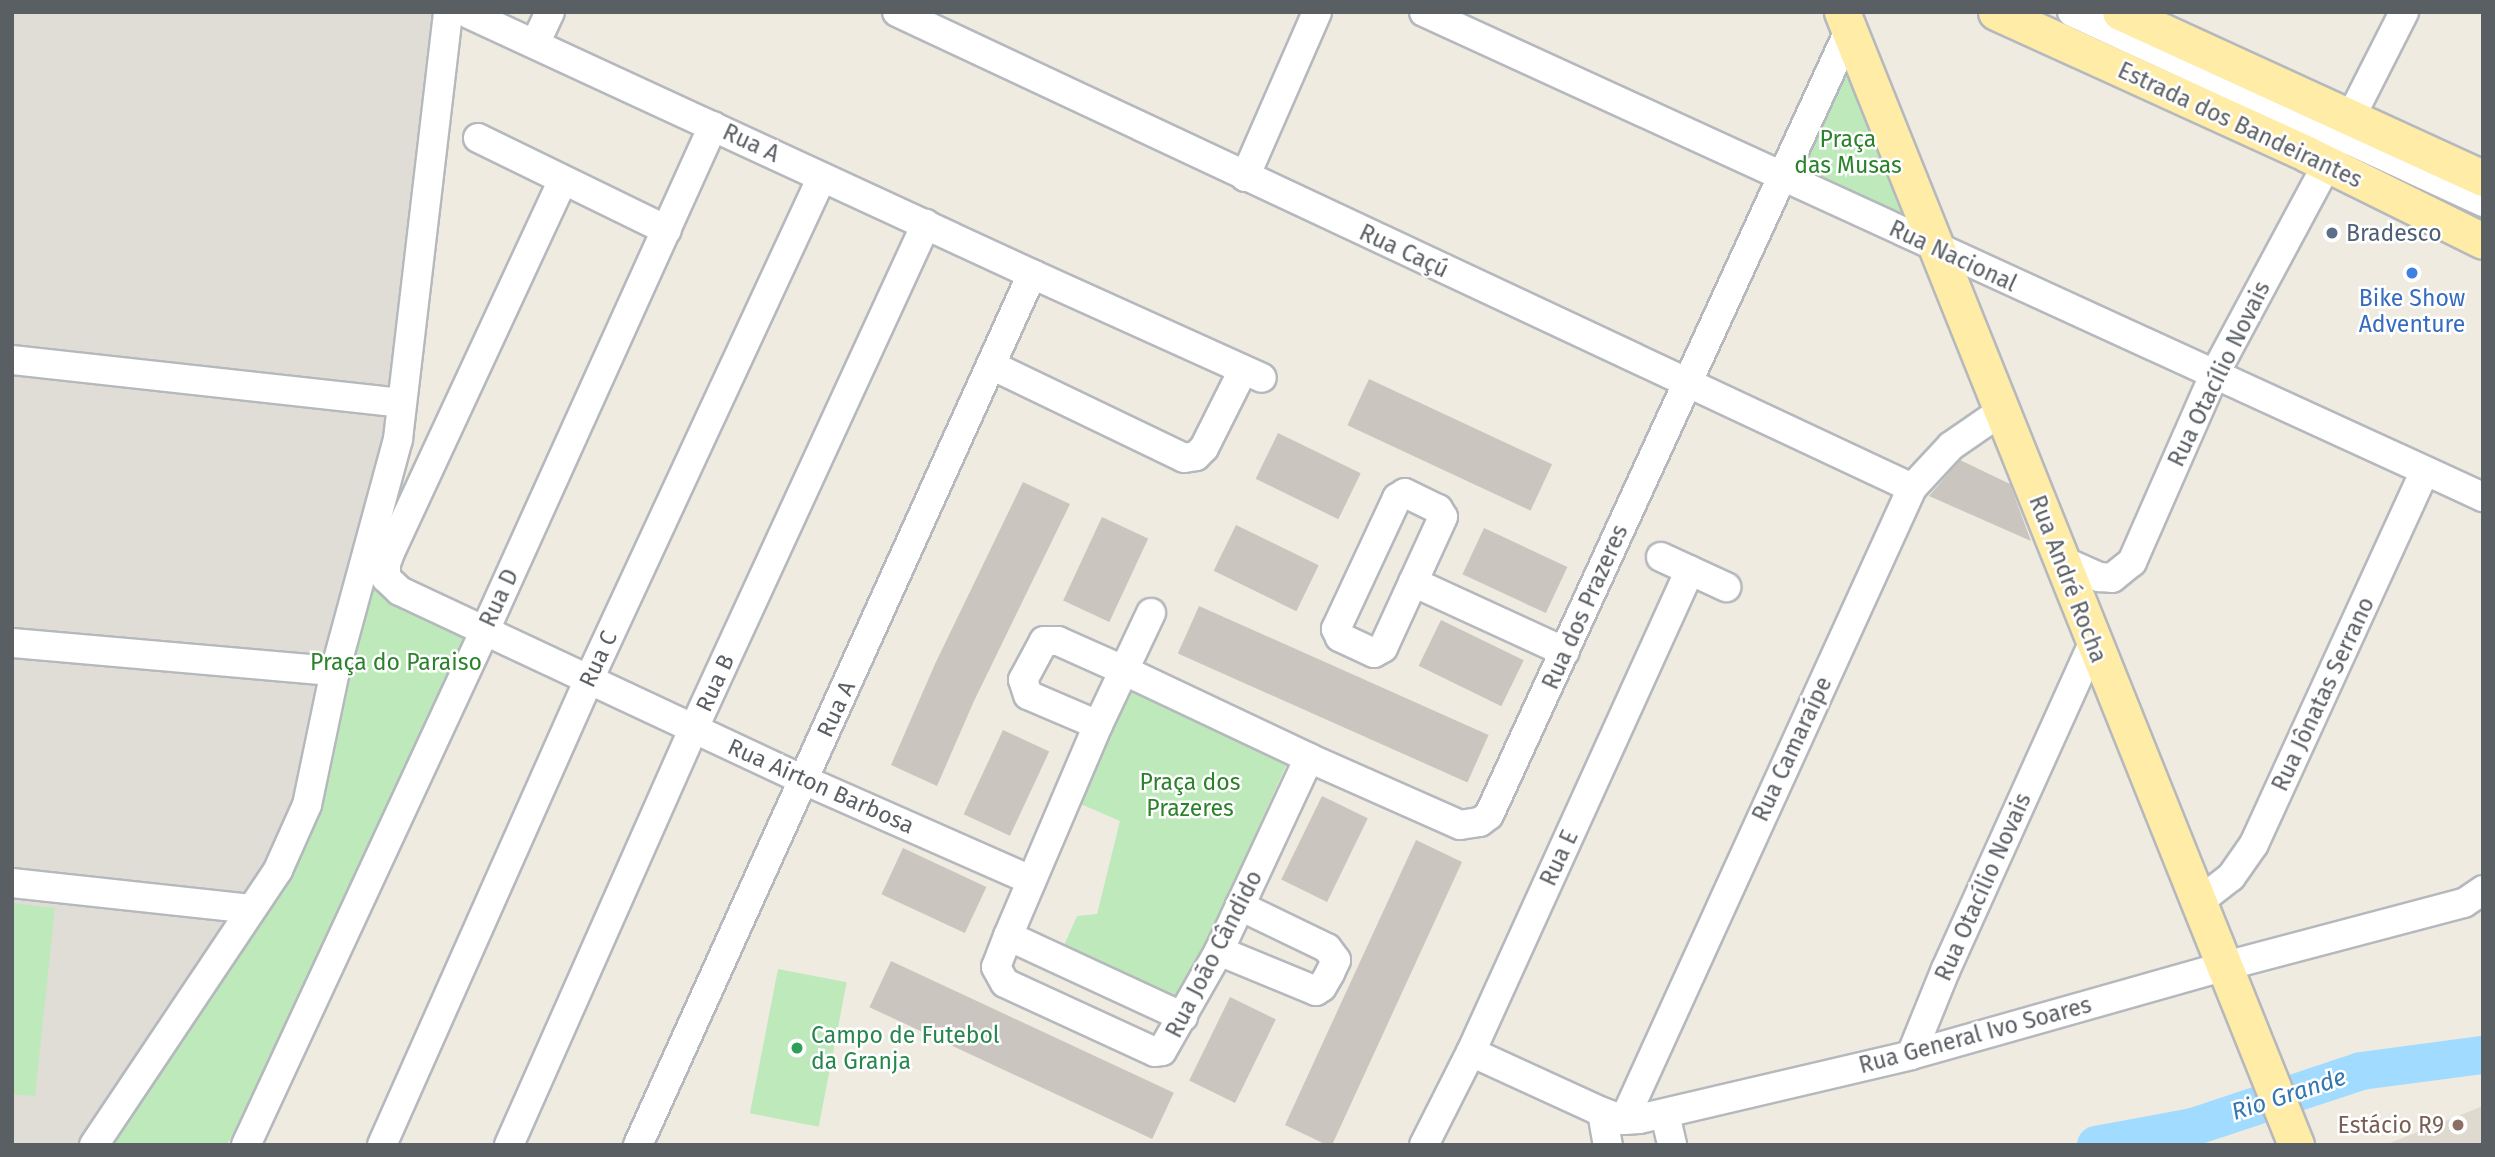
<!DOCTYPE html>
<meta charset="utf-8">
<style>
body{margin:0}
#map{position:relative;width:2495px;height:1157px;overflow:hidden;background:#efebe1;font-family:"Fira Sans",sans-serif}
div>[style]{position:absolute}
.industrial>*{inset:0;background:#dfddd6}
.education>*{inset:0;background:#dedad0}
.green>*{inset:0;background:#bee9bb;transform-origin:0 0}
.river>*{height:38px;margin:-19px;padding:0 19px;transform-origin:19px;border-radius:19px;background:#a1dbff}
.building>*{inset:0;background:#cac5be;transform-origin:0 0}
.roads{filter:drop-shadow(2px 0 #b5b9bd) drop-shadow(-2px 0 #b5b9bd) drop-shadow(0 2px #b5b9bd) drop-shadow(0 -2px #b5b9bd)}
.minor>*{height:28px;margin:-14px;padding:0 14px;transform-origin:14px;border-radius:14px;background:#fff}
.major>*{height:35px;margin:-17.5px;padding:0 17.5px;transform-origin:17.5px;border-radius:17.5px;background:#ffeca6}
.dots>*{width:19px;height:19px;translate:-50% -50%;box-sizing:border-box;border:4px solid #fff;border-radius:50%}
span{translate:-50% -50%;white-space:nowrap;text-align:center;line-height:1.15;-webkit-text-stroke:5px #fff;paint-order:stroke}
.street-label{font-size:23px;color:#5a5f64}
.park-label{font-size:23px;color:#2c822b}
.service-label{font-size:23px;color:#4e5e75}
.left{translate:0 -50%;text-align:left}
.shop-label{font-size:23px;color:#366cbe}
.leisure-label{font-size:23px;color:#27864d}
.education-label{font-size:23px;color:#785e54}
.right{translate:-100% -50%;text-align:right}
.water-label{font-size:24px;color:#3277b2;font-style:italic}
.frame{position:absolute;inset:0;border:14px solid #5a5f64;pointer-events:none}
</style>
<div id="map">
<div class="industrial">
<i style="clip-path:polygon(12px 12px,460px 12px,409px 431px,301px 847px,235px 917px,78px 1145px,12px 1145px)"></i>
</div>
<div class="education">
<i style="clip-path:polygon(2483px 1106px,2483px 1145px,2385px 1145px)"></i>
</div>
<div class="green">
<i style="clip-path:polygon(1853px 54px,1915px 223px,1798px 170px)"></i>
<i style="clip-path:polygon(364px 579px,468px 634px,279px 1047px,227px 1145px,114px 1145px,293px 858px)"></i>
<i style="clip-path:polygon(1121px 682px,1290px 757px,1180px 1002px,1062px 950px,1077px 916px,1097px 914px,1120px 821px,1069px 799px)"></i>
<i style="clip-path:polygon(12px 903px,55px 908px,35px 1096px,12px 1094px)"></i>
<i style="left:778px;top:969px;width:70px;height:147px;rotate:11deg"></i>
</div>
<div class="river">
<i style="left:2096px;top:1145px;width:99px;rotate:-10.5deg"></i>
<i style="left:2193px;top:1127px;width:177px;rotate:-18.4deg"></i>
<i style="left:2361px;top:1071px;width:123px;rotate:-7.5deg"></i>
</div>
<div class="building">
<i style="left:1369px;top:379px;width:202px;height:51px;rotate:25deg"></i>
<i style="left:1278px;top:433px;width:92px;height:51px;rotate:26deg"></i>
<i style="clip-path:polygon(1960px 460px,2010px 484px,2031px 541px,1929px 496px)"></i>
<i style="clip-path:polygon(1023px 482px,1070px 504px,974px 701px,937px 786px,891px 765px,935px 664px)"></i>
<i style="left:1102px;top:517px;width:51px;height:92px;rotate:25deg"></i>
<i style="left:1236px;top:525px;width:92px;height:51px;rotate:26deg"></i>
<i style="left:1484px;top:528px;width:92px;height:51px;rotate:25deg"></i>
<i style="left:1199px;top:606px;width:317px;height:52px;rotate:24deg"></i>
<i style="left:1441px;top:620px;width:92px;height:51px;rotate:26deg"></i>
<i style="left:1003px;top:730px;width:51px;height:93px;rotate:25deg"></i>
<i style="left:1322px;top:796px;width:51px;height:93px;rotate:26deg"></i>
<i style="clip-path:polygon(1416px 840px,1462px 862px,1332px 1145px,1327px 1145px,1285px 1125px)"></i>
<i style="left:903px;top:848px;width:92px;height:51px;rotate:25deg"></i>
<i style="left:891px;top:961px;width:312px;height:51px;rotate:25deg"></i>
<i style="left:1230px;top:997px;width:51px;height:93px;rotate:26deg"></i>
</div>
<div class="roads">
<div class="minor">
<i style="left:897px;top:12px;width:1121px;rotate:25.12deg"></i>
<i style="left:1424px;top:12px;width:1165px;rotate:24.61deg"></i>
<i style="left:2072px;top:12px;width:453px;rotate:24.8deg"></i>
<i style="left:469px;top:14px;width:620px;rotate:24.79deg"></i>
<i style="left:1032px;top:274px;width:956px;rotate:114.34deg"></i>
<i style="left:535px;top:44px;width:35px;rotate:-65deg"></i>
<i style="left:478px;top:138px;width:210px;rotate:26deg"></i>
<i style="left:1245px;top:177px;width:180px;rotate:-66.4deg"></i>
<i style="left:562px;top:182px;width:406px;rotate:114.9deg"></i>
<i style="left:391px;top:550px;width:15px;rotate:110deg"></i>
<i style="left:386px;top:564px;width:14px;rotate:90deg"></i>
<i style="left:386px;top:578px;width:19px;rotate:43deg"></i>
<i style="left:400px;top:591px;width:446px;rotate:25.1deg"></i>
<i style="left:804px;top:780px;width:248px;rotate:23.8deg"></i>
<i style="left:1032px;top:274px;width:252px;rotate:24.3deg"></i>
<i style="left:12px;top:360px;width:391px;rotate:6.3deg"></i>
<i style="left:993px;top:366px;width:212px;rotate:25.7deg"></i>
<i style="left:1184px;top:458px;width:12px;rotate:-9deg"></i>
<i style="left:1196px;top:456px;width:11px;rotate:-45deg"></i>
<i style="left:1204px;top:448px;width:87px;rotate:-63.4deg"></i>
<i style="left:1405px;top:493px;width:37px;rotate:26deg"></i>
<i style="left:1438px;top:509px;width:9px;rotate:58deg"></i>
<i style="left:1443px;top:517px;width:144px;rotate:114.6deg"></i>
<i style="left:1383px;top:648px;width:10px;rotate:151deg"></i>
<i style="left:1374px;top:653px;width:38px;rotate:-155deg"></i>
<i style="left:1340px;top:637px;width:9px;rotate:-117deg"></i>
<i style="left:1336px;top:629px;width:145px;rotate:-65deg"></i>
<i style="left:1397px;top:498px;width:9px;rotate:-32deg"></i>
<i style="left:1661px;top:557px;width:72px;rotate:24.8deg"></i>
<i style="left:2061px;top:560px;width:42px;rotate:24.1deg"></i>
<i style="left:2099px;top:577px;width:13px;rotate:4deg"></i>
<i style="left:2112px;top:578px;width:26px;rotate:-39deg"></i>
<i style="left:2132px;top:562px;width:204px;rotate:-66.3deg"></i>
<i style="left:2214px;top:375px;width:239px;rotate:-61.8deg"></i>
<i style="left:2327px;top:164px;width:170px;rotate:-63.1deg"></i>
<i style="left:1413px;top:582px;width:167px;rotate:24.7deg"></i>
<i style="left:1151px;top:613px;width:124px;rotate:115.3deg"></i>
<i style="left:1098px;top:725px;width:229px;rotate:113.1deg"></i>
<i style="left:1008px;top:936px;width:33px;rotate:111deg"></i>
<i style="left:996px;top:967px;width:18px;rotate:61deg"></i>
<i style="left:1005px;top:983px;width:165px;rotate:24.7deg"></i>
<i style="left:1155px;top:1052px;width:7px;rotate:-8deg"></i>
<i style="left:1162px;top:1051px;width:115px;rotate:-60.3deg"></i>
<i style="left:1219px;top:951px;width:213px;rotate:-65deg"></i>
<i style="left:12px;top:643px;width:324px;rotate:5deg"></i>
<i style="left:1098px;top:725px;width:76px;rotate:-156.8deg"></i>
<i style="left:1028px;top:695px;width:16px;rotate:-108deg"></i>
<i style="left:1023px;top:680px;width:44px;rotate:-61.7deg"></i>
<i style="left:1044px;top:641px;width:14px"></i>
<i style="left:1058px;top:641px;width:71px;rotate:24deg"></i>
<i style="left:1123px;top:670px;width:206px;rotate:25.3deg"></i>
<i style="left:1309px;top:758px;width:165px;rotate:23.9deg"></i>
<i style="left:1460px;top:825px;width:20px;rotate:-9deg"></i>
<i style="left:1480px;top:822px;width:11px;rotate:-38deg"></i>
<i style="left:1489px;top:815px;width:863px;rotate:-65.34deg"></i>
<i style="left:12px;top:883px;width:240px;rotate:6.2deg"></i>
<i style="left:2200px;top:901px;width:39px;rotate:-38deg"></i>
<i style="left:2231px;top:877px;width:40px;rotate:-55.1deg"></i>
<i style="left:2254px;top:844px;width:410px;rotate:-65.4deg"></i>
<i style="left:1008px;top:936px;width:193px;rotate:24.8deg"></i>
<i style="left:1219px;top:951px;width:105px;rotate:22.4deg"></i>
<i style="left:1316px;top:991px;width:7px;rotate:-34deg"></i>
<i style="left:1322px;top:987px;width:16px;rotate:-60deg"></i>
<i style="left:1330px;top:973px;width:14px;rotate:-65deg"></i>
<i style="left:1336px;top:960px;width:15px;rotate:-127deg"></i>
<i style="left:1327px;top:948px;width:97px;rotate:-154.2deg"></i>
<i style="left:1471px;top:1052px;width:144px;rotate:24.6deg"></i>
<i style="left:1602px;top:1112px;width:23px;rotate:20deg"></i>
<i style="left:1624px;top:1120px;width:15px;rotate:-4deg"></i>
<i style="left:1639px;top:1119px;width:279px;rotate:-13.2deg"></i>
<i style="left:1911px;top:1055px;width:326px;rotate:-15.8deg"></i>
<i style="left:2225px;top:966px;width:247px;rotate:-14.8deg"></i>
<i style="left:2464px;top:903px;width:23px;rotate:-34deg"></i>
<i style="left:1911px;top:1055px;width:93px;rotate:-67.9deg"></i>
<i style="left:1946px;top:969px;width:357px;rotate:-65.7deg"></i>
<i style="left:1602px;top:1112px;width:34px;rotate:80deg"></i>
<i style="left:1665px;top:1114px;width:32px;rotate:77deg"></i>
<i style="left:1624px;top:1120px;width:695px;rotate:-65.5deg"></i>
<i style="left:1912px;top:488px;width:57px;rotate:-47.1deg"></i>
<i style="left:1951px;top:446px;width:63px;rotate:-34.7deg"></i>
<i style="left:94px;top:1145px;width:331px;rotate:-56.2deg"></i>
<i style="left:278px;top:870px;width:71px;rotate:-66deg"></i>
<i style="left:307px;top:805px;width:137px;rotate:-78.2deg"></i>
<i style="left:335px;top:671px;width:240px;rotate:-74.8deg"></i>
<i style="left:398px;top:439px;width:430px;rotate:-83.3deg"></i>
<i style="left:246px;top:1145px;width:570px;rotate:-65.1deg"></i>
<i style="left:486px;top:628px;width:551px;rotate:-65.67deg"></i>
<i style="left:382px;top:1145px;width:512px;rotate:-66.04deg"></i>
<i style="left:590px;top:677px;width:551px;rotate:-65.11deg"></i>
<i style="left:509px;top:1145px;width:456px;rotate:-66.1deg"></i>
<i style="left:694px;top:728px;width:555px;rotate:-65.28deg"></i>
<i style="left:1424px;top:1145px;width:104px;rotate:-63.2deg"></i>
<i style="left:1471px;top:1052px;width:529px;rotate:-65.57deg"></i>
</div>
<div class="major">
<i style="left:1842px;top:12px;width:1221px;rotate:68.16deg"></i>
<i style="left:1996px;top:12px;width:342px;rotate:24.5deg"></i>
<i style="left:2307px;top:154px;width:196px;rotate:26.3deg"></i>
<i style="left:2120px;top:12px;width:399px;rotate:24.6deg"></i>
</div>
</div>
<div class="dots">
<i style="left:2332px;top:233px;background:#5c6f8a"></i>
<i style="left:2412px;top:273px;background:#3f7fe0"></i>
<i style="left:797px;top:1048px;background:#2e9e5b"></i>
<i style="left:2458px;top:1125px;background:#8d6e63"></i>
</div>
<div class="street-label">
<span style="left:2240px;top:125px;rotate:25deg">Estrada dos Bandeirantes</span>
<span style="left:751px;top:143px;rotate:25deg">Rua A</span>
<span style="left:1404px;top:251px;rotate:25deg">Rua Caçú</span>
<span style="left:1953px;top:256px;rotate:25deg">Rua Nacional</span>
<span style="left:2219px;top:374px;rotate:-64deg">Rua Otacílio Novais</span>
<span style="left:2068px;top:579px;rotate:69deg">Rua André Rocha</span>
<span style="left:499px;top:598px;rotate:-65deg">Rua D</span>
<span style="left:1585px;top:607px;rotate:-66deg">Rua dos Prazeres</span>
<span style="left:598px;top:659px;rotate:-65deg">Rua C</span>
<span style="left:715px;top:683px;rotate:-65deg">Rua B</span>
<span style="left:2323px;top:694px;rotate:-65deg">Rua Jônatas Serrano</span>
<span style="left:836px;top:709px;rotate:-65deg">Rua A</span>
<span style="left:1792px;top:749px;rotate:-65deg">Rua Camaraípe</span>
<span style="left:821px;top:786px;rotate:24deg">Rua Airton Barbosa</span>
<span style="left:1559px;top:858px;rotate:-65deg">Rua E</span>
<span style="left:1983px;top:887px;rotate:-66deg">Rua Otacílio Novais</span>
<span style="left:1214px;top:954px;rotate:-63deg">Rua João Cândido</span>
<span style="left:1975px;top:1035px;rotate:-15deg">Rua General Ivo Soares</span>
</div>
<div class="park-label">
<span style="left:1848px;top:152px">Praça<br>das Musas</span>
<span style="left:396px;top:662px">Praça do Paraiso</span>
<span style="left:1190px;top:795px">Praça dos<br>Prazeres</span>
</div>
<div class="service-label">
<span class="left" style="left:2346px;top:233px">Bradesco</span>
</div>
<div class="shop-label">
<span style="left:2412px;top:311px">Bike Show<br>Adventure</span>
</div>
<div class="leisure-label">
<span class="left" style="left:811px;top:1048px">Campo de Futebol<br>da Granja</span>
</div>
<div class="education-label">
<span class="right" style="left:2444px;top:1125px">Estácio R9</span>
</div>
<div class="water-label">
<span style="left:2289px;top:1095px;rotate:-18deg">Rio Grande</span>
</div>
<div class="frame"></div>
</div>
